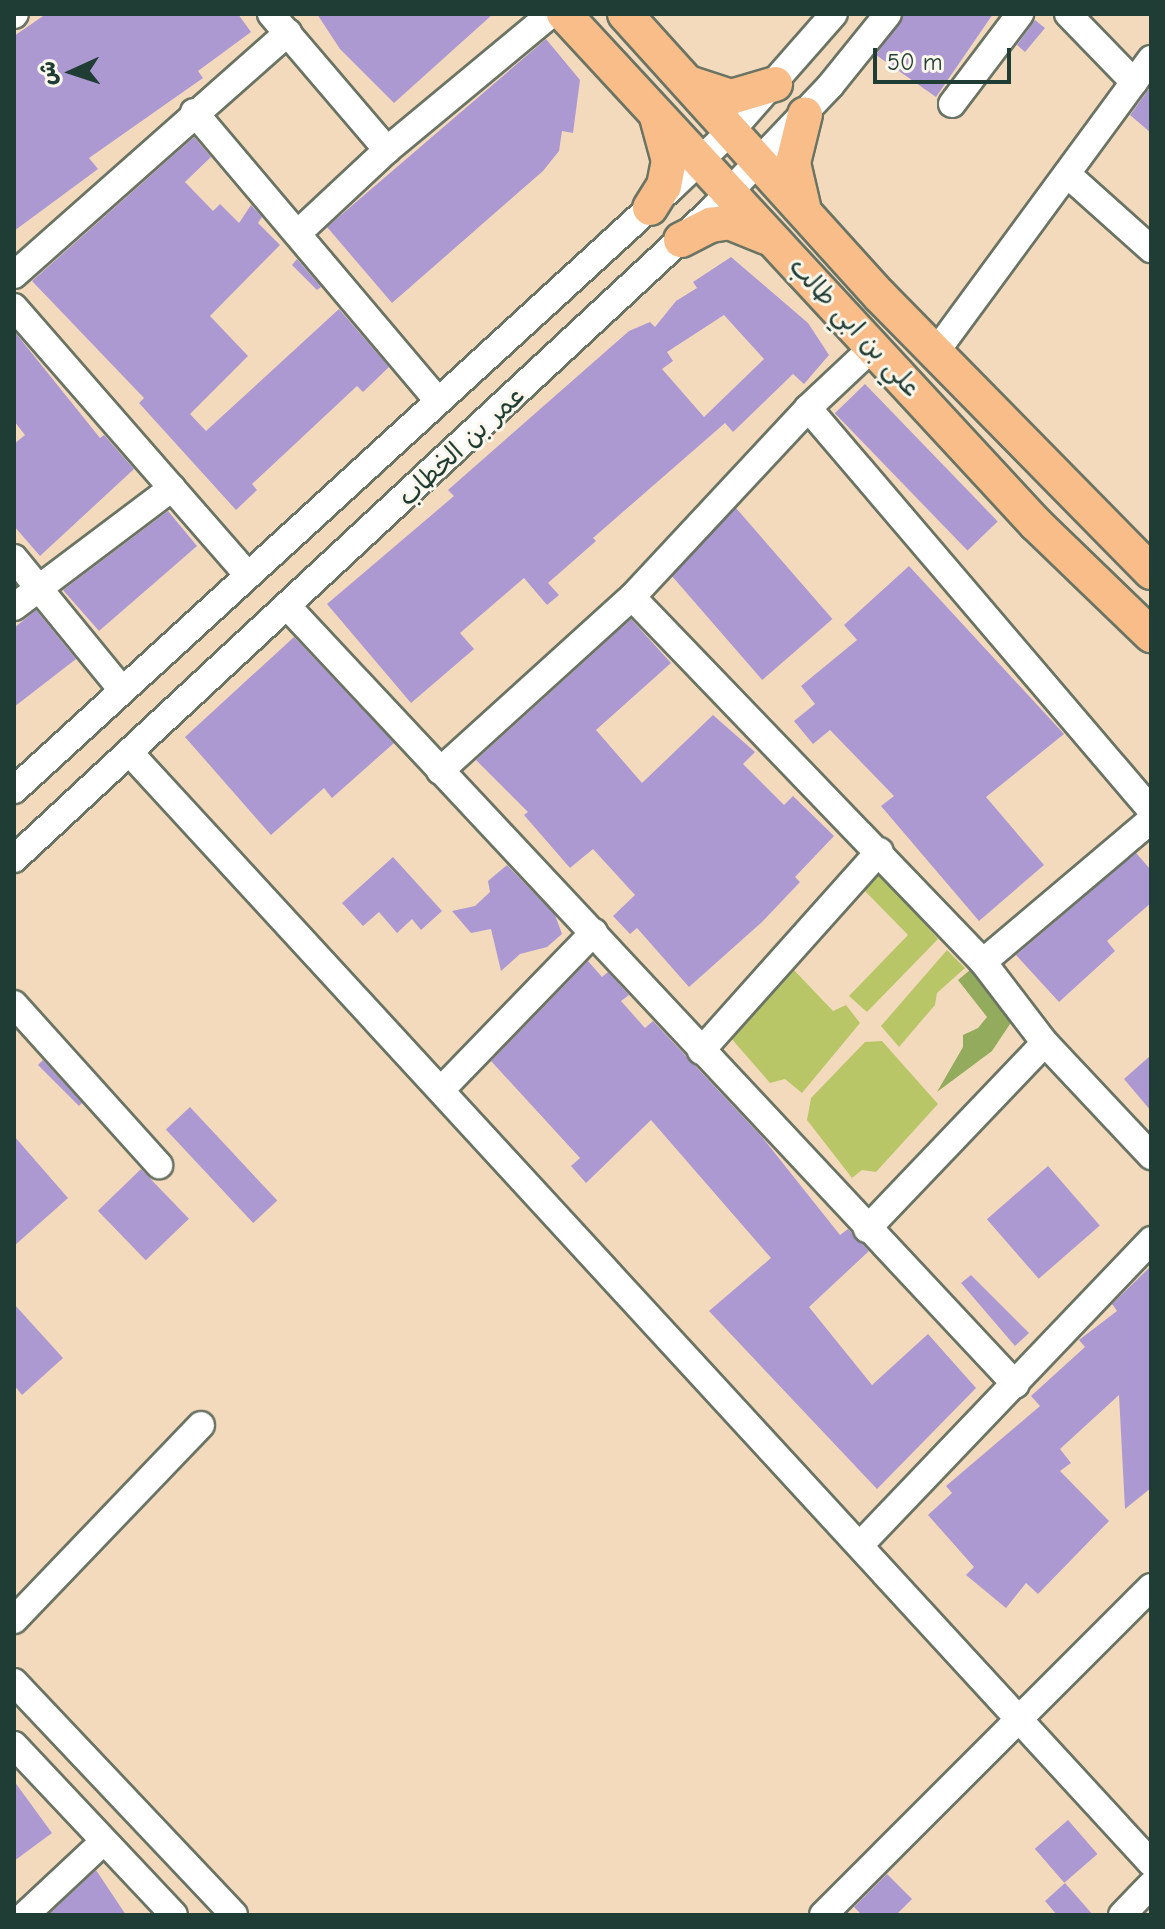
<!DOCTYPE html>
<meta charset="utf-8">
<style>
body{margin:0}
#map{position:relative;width:1165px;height:1929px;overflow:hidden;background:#f4dabc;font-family:"Comic Neue","Playpen Sans Arabic",sans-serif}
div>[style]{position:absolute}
.green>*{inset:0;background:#b8c668}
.forest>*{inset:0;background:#92ab5c}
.building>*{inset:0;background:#ad99d2;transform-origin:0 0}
.roads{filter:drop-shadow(2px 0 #6a7464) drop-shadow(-2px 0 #6a7464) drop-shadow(0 2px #6a7464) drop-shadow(0 -2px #6a7464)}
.minor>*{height:26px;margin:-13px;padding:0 13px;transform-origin:13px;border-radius:13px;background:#fff}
.major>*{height:34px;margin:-17px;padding:0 17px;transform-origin:17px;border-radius:17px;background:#f8bd89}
span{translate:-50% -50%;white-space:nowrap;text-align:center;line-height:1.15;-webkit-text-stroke:6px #fbf7ec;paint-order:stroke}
.street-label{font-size:26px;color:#1f3d34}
.frame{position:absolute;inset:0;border:16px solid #1f3d34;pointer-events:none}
.north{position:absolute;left:32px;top:32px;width:80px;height:80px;-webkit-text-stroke:6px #fbf7ec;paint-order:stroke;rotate:267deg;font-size:22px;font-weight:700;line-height:32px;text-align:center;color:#1f3d34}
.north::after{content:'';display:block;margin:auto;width:28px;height:36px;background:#1f3d34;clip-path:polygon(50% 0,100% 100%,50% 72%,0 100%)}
.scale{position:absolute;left:873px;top:48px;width:138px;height:36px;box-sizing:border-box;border:4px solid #1f3d34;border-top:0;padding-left:10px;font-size:24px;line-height:28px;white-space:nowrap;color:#1f3d34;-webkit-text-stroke:6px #fbf7ec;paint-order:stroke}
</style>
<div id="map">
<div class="green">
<i style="clip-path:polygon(878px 871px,938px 939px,867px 1012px,849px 996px,908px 935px,863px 889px)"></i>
<i style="clip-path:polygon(947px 950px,965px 968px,937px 993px,935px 1005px,899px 1047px,881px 1026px)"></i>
<i style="clip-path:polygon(793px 969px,833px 1011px,846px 1005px,860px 1023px,802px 1093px,785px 1079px,770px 1083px,730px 1037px)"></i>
<i style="clip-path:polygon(882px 1041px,938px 1104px,876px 1172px,862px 1170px,852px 1178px,807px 1120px,811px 1098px,865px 1042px)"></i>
</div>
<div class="forest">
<i style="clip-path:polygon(970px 970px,1014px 1018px,992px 1051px,937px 1092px,963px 1047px,963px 1035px,978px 1028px,987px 1017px,958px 980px)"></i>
</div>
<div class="building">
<i style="clip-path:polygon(46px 14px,238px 14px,251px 32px,198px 71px,203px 78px,89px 158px,98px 169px,14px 231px,14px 36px)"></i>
<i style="clip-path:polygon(317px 14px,493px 14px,394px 103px,340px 49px)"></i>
<i style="clip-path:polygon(904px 14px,993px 14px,936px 97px,876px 55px)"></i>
<i style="clip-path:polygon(1035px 20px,1045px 28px,1025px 52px,1017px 45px)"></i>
<i style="clip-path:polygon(546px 39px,580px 80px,573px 133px,562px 131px,559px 151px,543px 171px,392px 303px,327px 227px)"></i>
<i style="clip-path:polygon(1151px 86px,1151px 133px,1130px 115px)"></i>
<i style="clip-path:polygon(194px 137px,211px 157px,185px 182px,213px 211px,220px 204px,239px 223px,251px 205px,262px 217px,258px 223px,280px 245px,210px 316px,248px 356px,190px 414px,206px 431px,339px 309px,389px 367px,363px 392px,357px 386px,252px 484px,257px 490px,236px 510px,139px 403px,144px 398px,32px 281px)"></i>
<i style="clip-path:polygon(evenodd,731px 257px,808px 323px,829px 355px,804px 384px,793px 374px,733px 432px,725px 423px,593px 538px,596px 541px,548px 583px,559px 595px,547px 605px,524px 578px,460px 633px,474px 649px,411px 703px,327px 604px,454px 496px,448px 490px,629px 331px,650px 322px,655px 327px,676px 301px,697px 288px,693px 282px,731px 257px,724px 315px,764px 359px,704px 417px,662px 369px,673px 361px,667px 352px,724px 315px)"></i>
<i style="clip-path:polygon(297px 259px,321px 287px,317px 290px,292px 265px)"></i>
<i style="clip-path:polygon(14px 331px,100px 438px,104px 435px,134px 469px,40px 556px,14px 526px,14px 444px,25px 435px,14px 421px)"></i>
<i style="left:865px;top:384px;width:191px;height:42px;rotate:46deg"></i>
<i style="left:736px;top:508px;width:147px;height:93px;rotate:49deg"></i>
<i style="clip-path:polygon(168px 511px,197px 546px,99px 631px,63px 590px)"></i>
<i style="clip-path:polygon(909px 566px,1064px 734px,986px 797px,1044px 865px,979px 921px,881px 806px,894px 796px,830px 730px,813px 744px,794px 721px,815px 704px,801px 686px,857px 640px,844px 625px)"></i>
<i style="clip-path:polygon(36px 610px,76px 659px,14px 707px,14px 628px)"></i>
<i style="clip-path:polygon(631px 619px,671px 663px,596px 730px,642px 783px,713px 715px,755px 752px,743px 764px,784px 805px,793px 796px,834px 836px,795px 877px,800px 882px,762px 922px,689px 987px,637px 928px,630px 934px,613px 916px,635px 895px,593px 849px,570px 868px,524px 815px,528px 812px,476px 760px)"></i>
<i style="clip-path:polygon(294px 637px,394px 743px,332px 798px,324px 788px,271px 835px,185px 737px)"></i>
<i style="clip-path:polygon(1136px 853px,1151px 870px,1151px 903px,1107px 941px,1115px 951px,1059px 1002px,1016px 955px)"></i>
<i style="clip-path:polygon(393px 857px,442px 911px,421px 930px,412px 919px,397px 933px,379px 912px,363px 926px,342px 903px)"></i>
<i style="clip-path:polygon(507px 865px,555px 915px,562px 934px,547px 947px,520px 954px,501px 971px,491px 929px,471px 933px,452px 911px,475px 906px,490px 892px,488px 881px)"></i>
<i style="clip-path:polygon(588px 961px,602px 977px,608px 972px,629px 995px,621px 1001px,645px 1028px,653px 1021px,762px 1137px,840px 1235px,848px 1229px,869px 1251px,809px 1307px,872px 1385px,928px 1334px,976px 1388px,877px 1489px,709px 1311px,771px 1258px,651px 1120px,586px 1183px,571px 1166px,580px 1158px,491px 1061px)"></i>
<i style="clip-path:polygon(1151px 1055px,1151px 1111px,1124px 1079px)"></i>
<i style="clip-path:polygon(43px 1060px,82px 1103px,79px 1106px,38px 1065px)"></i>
<i style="left:190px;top:1107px;width:128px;height:33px;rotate:47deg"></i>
<i style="clip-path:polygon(14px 1136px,68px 1198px,14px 1246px)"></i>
<i style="left:1048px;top:1166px;width:79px;height:81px;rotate:49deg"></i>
<i style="left:141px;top:1169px;width:69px;height:60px;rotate:46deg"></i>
<i style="clip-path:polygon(1151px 1266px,1151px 1488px,1125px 1509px,1119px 1395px,1060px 1449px,1071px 1463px,1060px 1471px,1109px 1521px,1038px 1594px,1026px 1583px,1006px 1608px,966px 1575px,974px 1567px,928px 1515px,952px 1493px,946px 1486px,1040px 1406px,1031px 1396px,1085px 1347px,1079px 1340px,1117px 1311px,1112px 1304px)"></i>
<i style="clip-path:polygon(971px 1275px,1029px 1333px,1015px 1346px,961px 1283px)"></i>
<i style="clip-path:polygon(14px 1304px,63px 1358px,22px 1395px,14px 1385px)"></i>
<i style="clip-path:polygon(14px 1781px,52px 1833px,14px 1861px)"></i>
<i style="left:1068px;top:1820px;width:45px;height:44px;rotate:49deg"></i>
<i style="clip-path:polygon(96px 1870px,126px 1915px,48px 1915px)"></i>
<i style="clip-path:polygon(887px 1874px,912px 1899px,896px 1915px,862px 1915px,854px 1907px)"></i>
<i style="clip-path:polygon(1065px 1883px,1093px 1915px,1057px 1915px,1045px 1901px)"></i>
</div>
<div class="roads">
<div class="minor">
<i style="left:271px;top:14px;width:179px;rotate:49.5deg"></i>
<i style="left:1068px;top:14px;width:95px;rotate:45.9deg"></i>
<i style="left:14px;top:15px;width:1px;rotate:-45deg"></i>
<i style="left:952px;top:104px;width:113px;rotate:-52.9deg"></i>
<i style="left:194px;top:112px;width:377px;rotate:49.8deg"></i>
<i style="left:1067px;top:174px;width:113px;rotate:41.8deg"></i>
<i style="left:298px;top:233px;width:122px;rotate:-43deg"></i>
<i style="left:387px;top:150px;width:213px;rotate:-39.7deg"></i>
<i style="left:14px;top:275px;width:366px;rotate:-41.5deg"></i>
<i style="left:14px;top:307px;width:356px;rotate:48.9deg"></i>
<i style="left:935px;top:353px;width:365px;rotate:-53.7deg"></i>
<i style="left:808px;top:408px;width:528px;rotate:49.53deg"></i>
<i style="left:14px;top:558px;width:171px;rotate:50.7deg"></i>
<i style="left:632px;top:597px;width:506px;rotate:46.12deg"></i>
<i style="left:983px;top:962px;width:102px;rotate:52.6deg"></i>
<i style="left:1045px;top:1043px;width:155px;rotate:46.8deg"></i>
<i style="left:14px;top:607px;width:198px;rotate:-37deg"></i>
<i style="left:288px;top:607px;width:1065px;rotate:46.9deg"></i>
<i style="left:130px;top:753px;width:1508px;rotate:47.39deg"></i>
<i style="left:440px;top:771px;width:259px;rotate:-42.2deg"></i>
<i style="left:632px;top:597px;width:258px;rotate:-47deg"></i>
<i style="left:808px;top:408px;width:88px;rotate:-43.2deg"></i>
<i style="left:14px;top:790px;width:890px;rotate:-42.49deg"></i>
<i style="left:670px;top:189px;width:86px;rotate:-43.6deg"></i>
<i style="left:732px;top:130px;width:154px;rotate:-48.7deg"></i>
<i style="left:14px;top:859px;width:952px;rotate:-42.91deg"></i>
<i style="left:711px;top:211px;width:173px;rotate:-46.4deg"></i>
<i style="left:830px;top:86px;width:92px;rotate:-51.1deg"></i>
<i style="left:983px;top:962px;width:220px;rotate:-40.2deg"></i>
<i style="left:14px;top:1004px;width:217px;rotate:48deg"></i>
<i style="left:701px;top:1051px;width:268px;rotate:-48.2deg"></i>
<i style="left:441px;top:1090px;width:220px;rotate:-45.9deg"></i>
<i style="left:867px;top:1229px;width:257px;rotate:-46.3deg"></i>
<i style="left:860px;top:1545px;width:422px;rotate:-46.3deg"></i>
<i style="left:14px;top:1620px;width:270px;rotate:-46.2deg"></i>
<i style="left:14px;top:1682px;width:320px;rotate:46.6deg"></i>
<i style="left:14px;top:1745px;width:233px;rotate:46.7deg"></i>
<i style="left:25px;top:1915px;width:108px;rotate:-43.1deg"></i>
<i style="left:823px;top:1915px;width:464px;rotate:-45deg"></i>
<i style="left:1122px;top:1915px;width:42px;rotate:-46deg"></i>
</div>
<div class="major">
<i style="left:564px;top:14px;width:695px;rotate:47.22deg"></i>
<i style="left:1036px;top:524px;width:160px;rotate:44deg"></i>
<i style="left:625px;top:14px;width:380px;rotate:47.9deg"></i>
<i style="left:880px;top:296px;width:387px;rotate:45.5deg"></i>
<i style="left:691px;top:84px;width:42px;rotate:18deg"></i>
<i style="left:731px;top:97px;width:46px;rotate:-16.5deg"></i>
<i style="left:803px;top:206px;width:44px;rotate:-103.1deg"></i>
<i style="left:793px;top:163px;width:50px;rotate:-76.2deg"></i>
<i style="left:650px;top:208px;width:26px;rotate:-58deg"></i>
<i style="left:664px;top:186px;width:25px;rotate:-79deg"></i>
<i style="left:669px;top:161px;width:46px;rotate:-105.3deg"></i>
<i style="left:681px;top:240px;width:34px;rotate:-27deg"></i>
<i style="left:711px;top:225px;width:18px;rotate:-9deg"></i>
<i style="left:729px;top:222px;width:40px;rotate:22deg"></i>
</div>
</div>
<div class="street-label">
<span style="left:854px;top:328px;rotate:47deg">علي بن ابي طالب</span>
<span style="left:462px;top:447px;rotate:-43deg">عمر بن الخطاب</span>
</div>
<div class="frame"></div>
<div class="north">ش</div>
<div class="scale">50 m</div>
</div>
